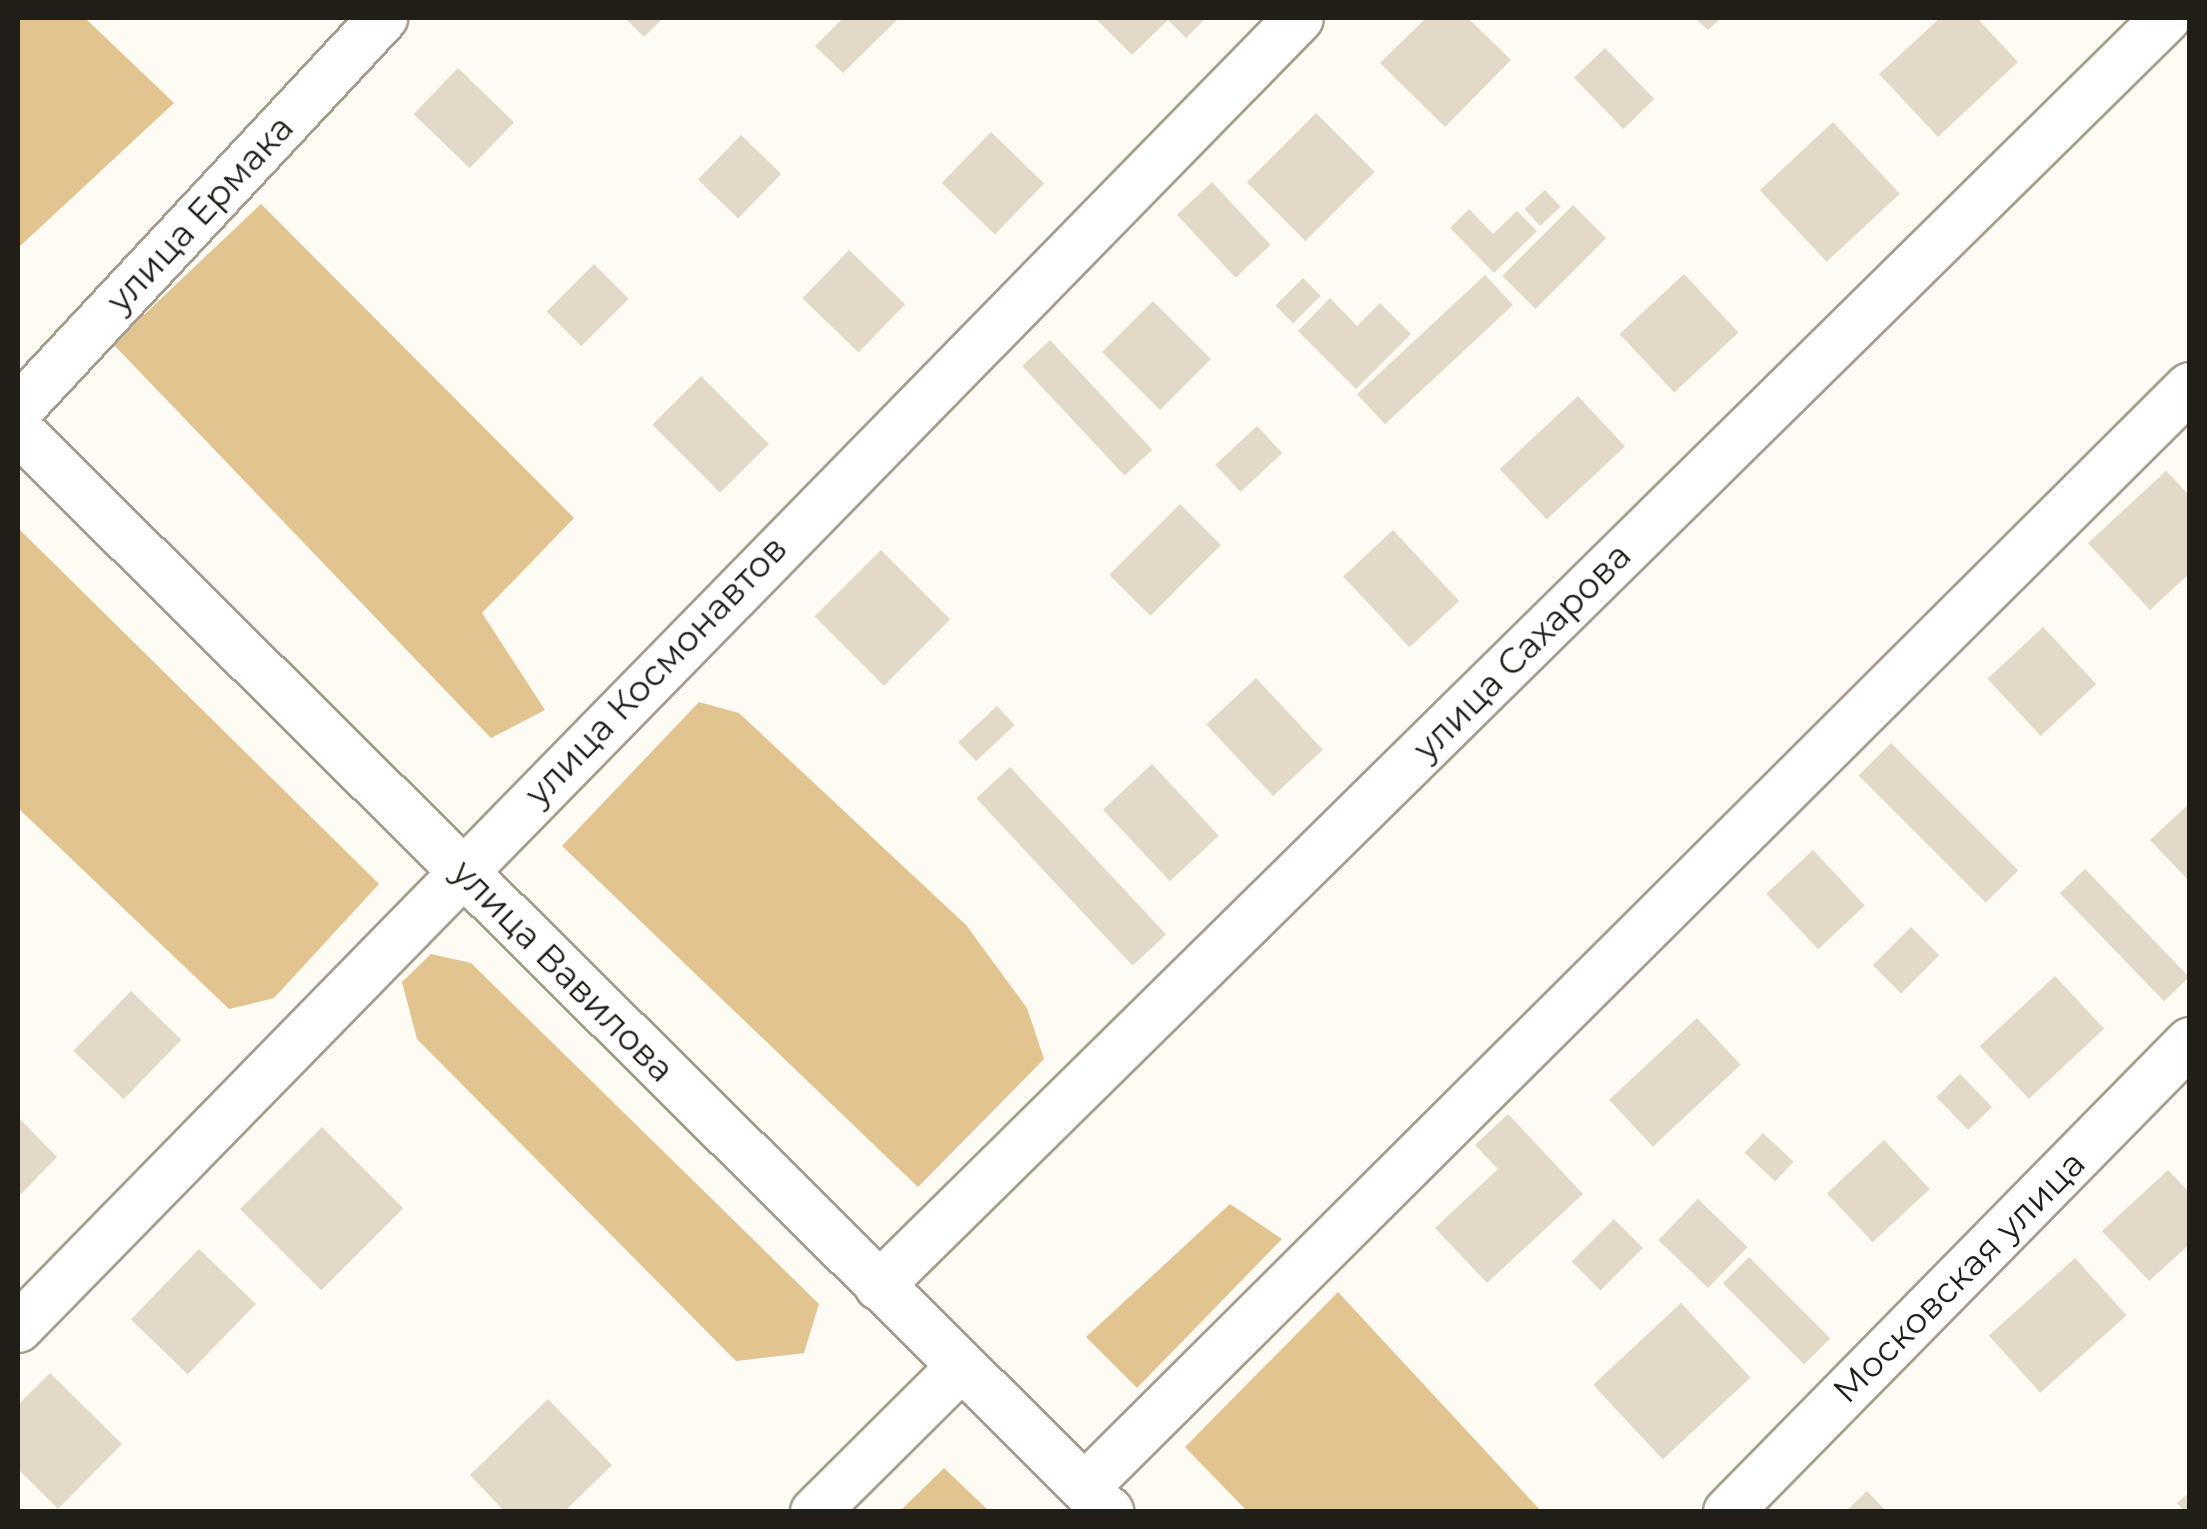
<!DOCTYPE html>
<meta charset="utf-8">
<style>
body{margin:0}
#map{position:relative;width:2207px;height:1529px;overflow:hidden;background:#fefaf4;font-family:Montserrat,sans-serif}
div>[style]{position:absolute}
.forest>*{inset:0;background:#e2c491}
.building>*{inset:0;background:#e2d9c9;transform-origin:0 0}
.roads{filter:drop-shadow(2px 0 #a69d8e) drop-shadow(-2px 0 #a69d8e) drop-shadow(0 2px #a69d8e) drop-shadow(0 -2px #a69d8e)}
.minor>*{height:48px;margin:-24px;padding:0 24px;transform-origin:24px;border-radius:24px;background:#fff}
span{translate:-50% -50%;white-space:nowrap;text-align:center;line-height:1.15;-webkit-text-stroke:8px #fff;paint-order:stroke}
.street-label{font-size:35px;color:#211e18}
.frame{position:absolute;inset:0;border:20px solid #211e18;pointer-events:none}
</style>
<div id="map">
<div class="forest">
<i style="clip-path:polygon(18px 18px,85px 18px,174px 103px,18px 248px)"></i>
<i style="clip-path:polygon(261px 204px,574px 518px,482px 613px,545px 710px,491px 738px,113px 344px)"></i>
<i style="clip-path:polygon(18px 528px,379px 884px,274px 998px,229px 1009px,18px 808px)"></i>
<i style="clip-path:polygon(699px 702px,739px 713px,966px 925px,1027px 1008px,1044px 1059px,918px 1187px,562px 846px)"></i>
<i style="clip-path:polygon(431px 954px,471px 963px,819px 1304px,804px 1353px,736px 1361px,417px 1039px,402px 982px)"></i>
<i style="clip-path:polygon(1230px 1204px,1282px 1239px,1137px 1388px,1086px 1337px)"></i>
<i style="clip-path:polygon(1338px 1292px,1541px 1511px,1247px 1511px,1185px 1447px)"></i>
<i style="clip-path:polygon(944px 1468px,989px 1511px,900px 1511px)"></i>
</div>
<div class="building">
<i style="clip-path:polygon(625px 18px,663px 18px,644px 37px)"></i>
<i style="clip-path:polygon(843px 18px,899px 18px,843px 73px,815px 46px)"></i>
<i style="clip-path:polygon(1095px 18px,1206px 18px,1186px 38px,1168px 20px,1132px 55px)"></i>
<i style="clip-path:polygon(1426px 18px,1468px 18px,1511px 60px,1445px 127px,1380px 63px)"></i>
<i style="clip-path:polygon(1695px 18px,1721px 18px,1708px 30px)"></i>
<i style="clip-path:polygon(1940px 18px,1977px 18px,2018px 62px,1938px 137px,1879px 74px)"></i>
<i style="left:1605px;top:48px;width:71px;height:43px;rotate:46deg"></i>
<i style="left:458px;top:68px;width:78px;height:64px;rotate:44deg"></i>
<i style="left:1316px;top:113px;width:83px;height:98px;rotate:45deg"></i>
<i style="left:1833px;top:122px;width:98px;height:100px;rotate:47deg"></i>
<i style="left:991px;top:132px;width:74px;height:71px;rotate:44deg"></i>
<i style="left:741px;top:135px;width:56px;height:62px;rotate:44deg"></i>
<i style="left:1212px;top:182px;width:86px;height:48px;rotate:47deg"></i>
<i style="left:1545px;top:190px;width:23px;height:28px;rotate:47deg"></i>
<i style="left:1573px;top:205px;width:47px;height:100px;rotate:45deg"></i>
<i style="clip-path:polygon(1469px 209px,1493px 234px,1517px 211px,1537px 231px,1494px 273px,1450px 228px)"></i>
<i style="left:849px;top:250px;width:78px;height:67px;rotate:44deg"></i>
<i style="left:594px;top:264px;width:49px;height:67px;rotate:45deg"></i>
<i style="left:1684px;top:274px;width:80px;height:88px;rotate:47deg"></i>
<i style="left:1485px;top:275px;width:41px;height:175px;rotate:47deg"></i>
<i style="left:1303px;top:278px;width:25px;height:39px;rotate:45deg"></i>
<i style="clip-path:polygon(1330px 298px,1357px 326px,1380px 303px,1411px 334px,1356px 389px,1298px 331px)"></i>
<i style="left:1153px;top:301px;width:82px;height:72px;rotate:45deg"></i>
<i style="left:1050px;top:340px;width:150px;height:38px;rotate:47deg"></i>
<i style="left:701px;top:376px;width:96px;height:69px;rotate:45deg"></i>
<i style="left:1578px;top:396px;width:69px;height:107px;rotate:47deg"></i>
<i style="left:1257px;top:426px;width:37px;height:57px;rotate:47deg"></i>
<i style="clip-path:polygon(2166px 471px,2190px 496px,2190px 573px,2150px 610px,2088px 543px)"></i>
<i style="left:1180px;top:504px;width:58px;height:100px;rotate:45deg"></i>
<i style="left:1393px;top:530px;width:97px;height:68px;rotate:47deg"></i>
<i style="left:881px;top:550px;width:98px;height:94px;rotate:45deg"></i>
<i style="left:2043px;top:627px;width:78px;height:76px;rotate:47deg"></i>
<i style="left:1256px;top:678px;width:98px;height:68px;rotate:47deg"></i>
<i style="left:997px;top:706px;width:26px;height:53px;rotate:47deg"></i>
<i style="left:1891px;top:743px;width:180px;height:46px;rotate:45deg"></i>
<i style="left:1152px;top:764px;width:98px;height:67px;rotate:47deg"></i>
<i style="left:1010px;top:767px;width:229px;height:46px;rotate:47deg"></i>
<i style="clip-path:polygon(2190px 803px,2190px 882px,2150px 840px)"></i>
<i style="left:1813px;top:850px;width:76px;height:64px;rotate:47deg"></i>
<i style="left:2085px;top:869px;width:150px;height:35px;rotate:46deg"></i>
<i style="left:1911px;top:927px;width:40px;height:54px;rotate:45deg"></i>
<i style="left:2055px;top:976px;width:72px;height:103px;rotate:47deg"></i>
<i style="left:131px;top:991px;width:70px;height:83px;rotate:44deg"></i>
<i style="left:1697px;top:1018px;width:64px;height:120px;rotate:47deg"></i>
<i style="left:1960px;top:1074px;width:46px;height:33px;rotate:46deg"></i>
<i style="clip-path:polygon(1508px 1114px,1583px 1194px,1487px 1283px,1435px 1228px,1498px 1169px,1475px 1145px)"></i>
<i style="clip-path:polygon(18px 1117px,57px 1157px,18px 1197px)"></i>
<i style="left:322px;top:1127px;width:115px;height:116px;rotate:45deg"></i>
<i style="left:1763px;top:1133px;width:42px;height:27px;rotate:43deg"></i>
<i style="left:1884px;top:1140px;width:67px;height:78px;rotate:47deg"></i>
<i style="clip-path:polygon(2168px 1170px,2190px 1193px,2190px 1244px,2149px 1281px,2102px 1231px)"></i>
<i style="left:1698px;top:1199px;width:69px;height:57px;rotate:44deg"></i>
<i style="left:1614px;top:1219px;width:41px;height:60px;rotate:45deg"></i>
<i style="left:199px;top:1249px;width:79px;height:98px;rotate:44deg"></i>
<i style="left:1749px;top:1257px;width:115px;height:37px;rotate:45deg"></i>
<i style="left:2075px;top:1258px;width:77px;height:116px;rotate:48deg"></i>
<i style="left:1681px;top:1303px;width:102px;height:120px;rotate:47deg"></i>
<i style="clip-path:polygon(50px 1373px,122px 1444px,58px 1509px,18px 1469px,18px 1405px)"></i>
<i style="clip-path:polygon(548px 1399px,612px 1465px,564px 1512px,505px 1512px,470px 1475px)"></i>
<i style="clip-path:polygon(1867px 1491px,1887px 1512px,1845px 1512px)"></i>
<i style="clip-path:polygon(2190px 1492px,2190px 1512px,2185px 1512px,2177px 1503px)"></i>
</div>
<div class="roads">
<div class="minor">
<i style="left:18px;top:410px;width:536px;rotate:-47.04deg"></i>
<i style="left:18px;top:430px;width:1537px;rotate:44.76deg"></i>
<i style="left:879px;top:1286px;width:1807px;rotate:-44.57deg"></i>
<i style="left:18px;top:1328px;width:1832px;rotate:-45.64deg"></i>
<i style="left:1085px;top:1487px;width:1559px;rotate:-44.87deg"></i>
<i style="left:815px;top:1512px;width:204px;rotate:-44.8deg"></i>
<i style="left:1728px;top:1512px;width:659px;rotate:-45.49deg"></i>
</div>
</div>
<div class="street-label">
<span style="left:200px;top:214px;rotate:-47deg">улица Ермака</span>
<span style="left:1522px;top:652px;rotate:-45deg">улица Сахарова</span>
<span style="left:656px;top:671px;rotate:-46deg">улица Космонавтов</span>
<span style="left:563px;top:971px;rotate:45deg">улица Вавилова</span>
<span style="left:1959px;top:1277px;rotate:-45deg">Московская улица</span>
</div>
<div class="frame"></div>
</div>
